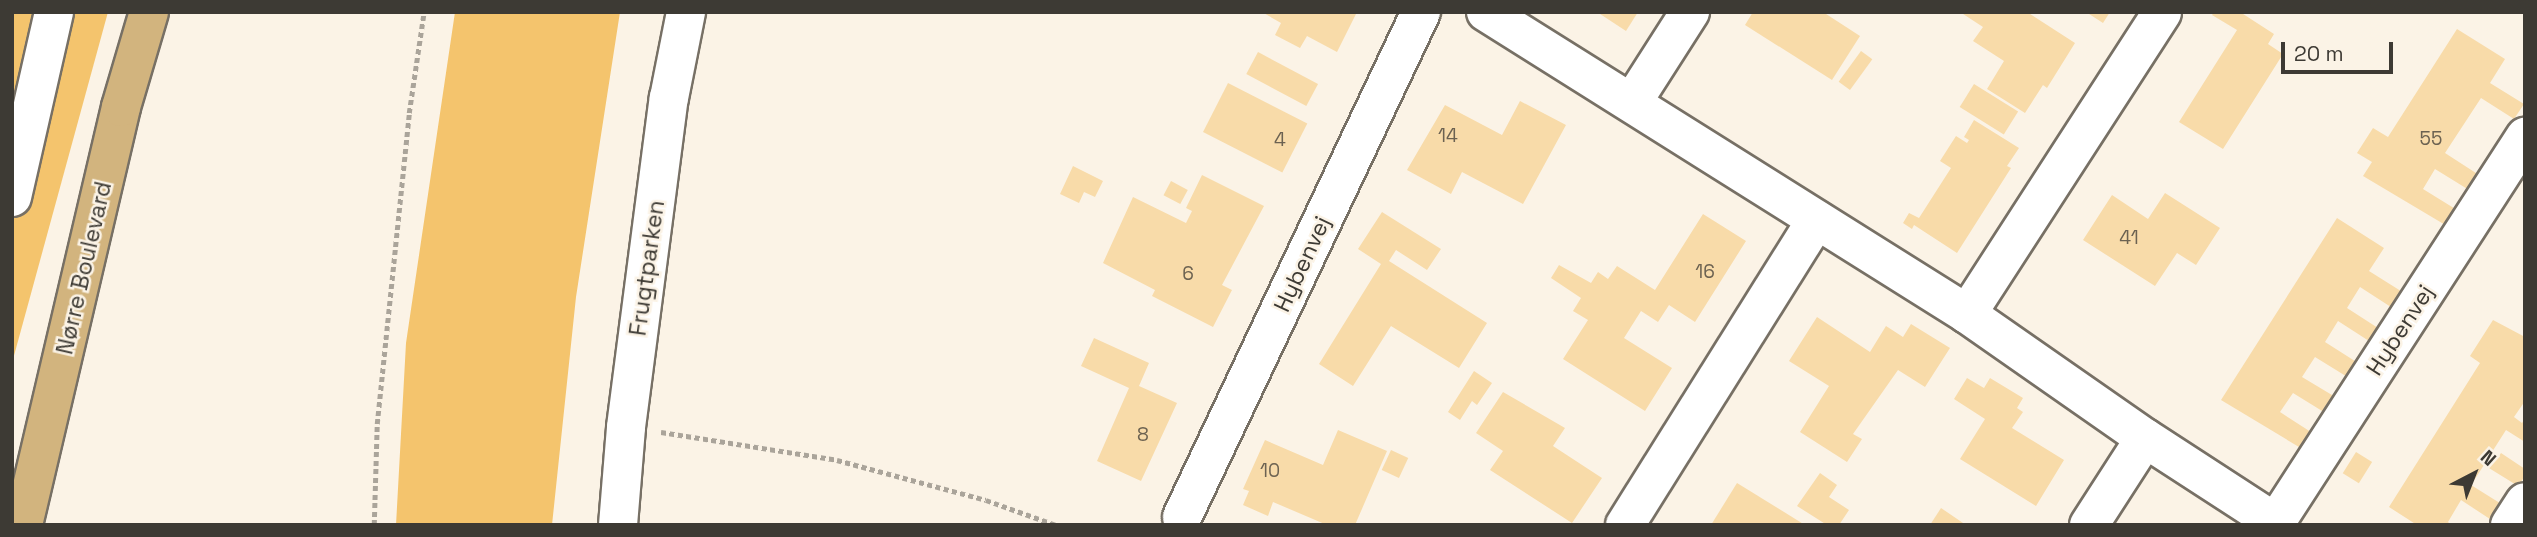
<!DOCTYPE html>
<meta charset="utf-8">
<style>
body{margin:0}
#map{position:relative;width:2537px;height:537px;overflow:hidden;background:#fbf3e6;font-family:"Space Grotesk",sans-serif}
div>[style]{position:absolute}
.green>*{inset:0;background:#f4c46d}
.building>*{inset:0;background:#f8dba9;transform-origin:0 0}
.path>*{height:4.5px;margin-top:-2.25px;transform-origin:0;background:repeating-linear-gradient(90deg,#aaa49a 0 5px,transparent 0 8.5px)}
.roads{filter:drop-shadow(2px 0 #777065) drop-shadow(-2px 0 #777065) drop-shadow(0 2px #777065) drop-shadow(0 -2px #777065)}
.minor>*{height:38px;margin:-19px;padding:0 19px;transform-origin:19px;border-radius:19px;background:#fff}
.tertiary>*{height:38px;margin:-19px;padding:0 19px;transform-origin:19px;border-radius:19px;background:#fff}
.trunk>*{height:38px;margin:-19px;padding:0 19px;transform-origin:19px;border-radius:19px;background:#d2b47e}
span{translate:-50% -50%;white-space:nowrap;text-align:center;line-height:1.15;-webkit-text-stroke:5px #fbf3e6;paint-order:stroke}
.number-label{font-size:19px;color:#6c6251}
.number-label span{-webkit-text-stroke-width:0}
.street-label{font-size:23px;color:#3d3a34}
.frame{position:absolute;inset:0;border:14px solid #3d3a34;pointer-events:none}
.north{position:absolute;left:2439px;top:439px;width:70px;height:70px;-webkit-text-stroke:5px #fbf3e6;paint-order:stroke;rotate:42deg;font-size:19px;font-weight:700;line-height:28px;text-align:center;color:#3d3a34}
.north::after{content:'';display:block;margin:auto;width:24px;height:32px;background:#3d3a34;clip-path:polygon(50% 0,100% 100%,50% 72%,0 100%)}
.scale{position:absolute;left:2281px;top:42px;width:112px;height:32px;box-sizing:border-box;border:4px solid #3d3a34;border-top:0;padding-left:9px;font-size:21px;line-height:24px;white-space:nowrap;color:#3d3a34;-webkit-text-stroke:5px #fbf3e6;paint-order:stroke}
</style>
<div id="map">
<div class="green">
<i style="clip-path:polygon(12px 12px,108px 12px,12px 363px)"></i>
<i style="clip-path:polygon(455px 12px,620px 12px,576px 297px,552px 525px,396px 525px,406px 343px)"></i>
</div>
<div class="building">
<i style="clip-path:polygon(1262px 12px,1357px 12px,1337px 52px,1307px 36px,1300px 48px,1275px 35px,1281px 23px)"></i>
<i style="clip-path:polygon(1597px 12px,1638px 12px,1626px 31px)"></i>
<i style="clip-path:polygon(1753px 12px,1823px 12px,1860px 36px,1832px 80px,1745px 25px)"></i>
<i style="clip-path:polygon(1960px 12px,2027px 12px,2075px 43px,2047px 88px,2043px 85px,2025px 113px,1987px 89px,2004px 61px,1973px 41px,1983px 27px)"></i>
<i style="clip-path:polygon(2086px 12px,2110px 12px,2103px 23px)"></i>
<i style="clip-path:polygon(2214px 12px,2240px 12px,2274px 34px,2268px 44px,2283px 54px,2223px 149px,2179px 122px,2237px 30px,2212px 15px)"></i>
<i style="clip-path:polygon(2457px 29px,2505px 59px,2490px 83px,2524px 104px,2514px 119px,2481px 98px,2445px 153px,2479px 175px,2469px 190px,2435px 169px,2423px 189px,2457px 210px,2447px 226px,2363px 176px,2372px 162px,2357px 153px,2373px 128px,2388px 137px)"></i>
<i style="left:1861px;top:51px;width:14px;height:38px;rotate:36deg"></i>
<i style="left:1258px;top:52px;width:68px;height:25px;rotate:28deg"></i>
<i style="left:1228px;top:83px;width:89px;height:55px;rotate:27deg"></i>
<i style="left:1974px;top:84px;width:52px;height:27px;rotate:32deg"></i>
<i style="clip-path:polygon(1520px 101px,1566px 125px,1523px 204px,1462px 172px,1451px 194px,1407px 170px,1445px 105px,1502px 135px)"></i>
<i style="clip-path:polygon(1974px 120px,2019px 148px,2007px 166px,2011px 168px,1957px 253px,1914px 225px,1912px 229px,1903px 223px,1909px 213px,1919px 218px,1951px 168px,1940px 161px,1956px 136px,1967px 143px,1969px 140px,1964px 137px)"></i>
<i style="clip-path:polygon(1073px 166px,1103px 181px,1095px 197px,1084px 192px,1079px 203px,1060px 194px)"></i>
<i style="clip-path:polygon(1202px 175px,1264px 206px,1222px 285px,1232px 290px,1213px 327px,1152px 296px,1155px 290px,1103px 263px,1133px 197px,1186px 223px,1192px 211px,1186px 208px)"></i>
<i style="left:1171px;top:181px;width:19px;height:16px;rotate:28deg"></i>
<i style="clip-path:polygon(2165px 193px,2220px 228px,2196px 265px,2177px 253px,2155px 286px,2083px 240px,2112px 195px,2148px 219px)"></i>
<i style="clip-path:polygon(1382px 212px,1441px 249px,1427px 270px,1396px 250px,1389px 261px,1487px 323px,1459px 368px,1391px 326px,1353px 386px,1319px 364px,1381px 264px,1358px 249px)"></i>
<i style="clip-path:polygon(1703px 214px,1746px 241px,1695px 322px,1669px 305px,1658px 322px,1641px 311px,1624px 338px,1672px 368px,1645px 411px,1563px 359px,1588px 320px,1573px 311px,1581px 298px,1551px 278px,1559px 265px,1591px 283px,1598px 272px,1608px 279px,1617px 266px,1655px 290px)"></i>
<i style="clip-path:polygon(2337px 218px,2384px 248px,2369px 271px,2404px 293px,2394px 309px,2360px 287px,2347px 308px,2378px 328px,2369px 341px,2338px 321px,2325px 342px,2358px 363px,2349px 378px,2315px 357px,2302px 377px,2337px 398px,2327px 414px,2293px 393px,2280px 412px,2314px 434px,2304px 450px,2221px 400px)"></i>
<i style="clip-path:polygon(1817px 317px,1870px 352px,1886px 326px,1903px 337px,1911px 324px,1950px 348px,1925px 387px,1898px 370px,1853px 434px,1862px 439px,1847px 462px,1800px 432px,1829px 386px,1789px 361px)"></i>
<i style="clip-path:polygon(2493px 320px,2525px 337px,2525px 401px,2514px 417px,2522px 423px,2525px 418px,2525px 442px,2506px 430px,2492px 452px,2499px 456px,2501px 453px,2525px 469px,2525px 476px,2518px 486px,2484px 465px,2471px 485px,2503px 505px,2493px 521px,2461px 500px,2448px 522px,2451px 525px,2417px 525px,2389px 507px,2480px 363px,2470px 356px)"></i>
<i style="clip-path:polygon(1094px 338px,1149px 363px,1139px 386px,1177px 403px,1141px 481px,1097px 461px,1129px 388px,1081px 366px)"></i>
<i style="clip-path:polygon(1474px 371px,1492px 383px,1477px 405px,1472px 401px,1460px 420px,1448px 412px)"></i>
<i style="clip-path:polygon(1967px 378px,1984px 388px,1990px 378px,2023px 398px,2017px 408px,2023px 412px,2012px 428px,2064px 460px,2036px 506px,1960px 459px,1985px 419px,1954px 399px)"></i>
<i style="clip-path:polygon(1503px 392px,1565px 428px,1553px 446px,1602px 478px,1572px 523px,1490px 470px,1503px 451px,1476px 433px)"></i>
<i style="clip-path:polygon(1338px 430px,1387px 451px,1355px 525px,1327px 525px,1273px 502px,1268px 516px,1243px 505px,1249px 491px,1243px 489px,1265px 440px,1323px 465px)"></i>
<i style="left:1391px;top:450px;width:19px;height:22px;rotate:25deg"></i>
<i style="left:2356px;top:452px;width:19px;height:25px;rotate:32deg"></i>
<i style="clip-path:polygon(1820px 473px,1837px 485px,1829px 497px,1849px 510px,1839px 525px,1827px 525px,1797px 506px)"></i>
<i style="clip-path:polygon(1737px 483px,1805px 525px,1711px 525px)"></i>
<i style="clip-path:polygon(1941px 508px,1966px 525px,1930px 525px)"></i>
</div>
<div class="path">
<i style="left:661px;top:432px;width:178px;rotate:9deg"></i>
<i style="left:837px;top:460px;width:154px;rotate:15deg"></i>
<i style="left:986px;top:500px;width:74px;rotate:19.7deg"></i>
<i style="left:374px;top:525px;width:101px;rotate:-88.3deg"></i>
<i style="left:377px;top:424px;width:313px;rotate:-84.1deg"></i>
<i style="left:409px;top:113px;width:102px;rotate:-81.6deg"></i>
</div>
<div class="roads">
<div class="minor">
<i style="left:1486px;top:12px;width:568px;rotate:32.12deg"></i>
<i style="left:1967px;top:314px;width:217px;rotate:34.9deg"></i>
<i style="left:2145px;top:438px;width:160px;rotate:33deg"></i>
<i style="left:1633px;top:101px;width:106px;rotate:-57.4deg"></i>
<i style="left:12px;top:197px;width:190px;rotate:-77.2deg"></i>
<i style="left:1967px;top:314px;width:359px;rotate:-57.1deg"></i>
<i style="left:1182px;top:517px;width:559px;rotate:-64.67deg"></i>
<i style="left:2276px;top:522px;width:459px;rotate:-57.1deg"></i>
<i style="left:1625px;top:525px;width:360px;rotate:-57.9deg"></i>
<i style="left:2089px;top:525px;width:103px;rotate:-57.2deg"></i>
<i style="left:2510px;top:525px;width:27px;rotate:-57deg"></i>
</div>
<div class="tertiary">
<i style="left:618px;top:525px;width:98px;rotate:-85.3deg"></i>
<i style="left:626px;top:427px;width:332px;rotate:-82.6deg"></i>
<i style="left:669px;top:98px;width:88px;rotate:-78.8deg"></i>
</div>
<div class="trunk">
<i style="left:23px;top:525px;width:429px;rotate:-76.8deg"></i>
<i style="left:121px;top:107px;width:99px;rotate:-73.6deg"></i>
</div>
</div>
<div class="number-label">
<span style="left:1448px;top:136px">14</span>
<span style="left:2431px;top:139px">55</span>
<span style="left:1280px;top:140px">4</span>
<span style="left:2129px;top:238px">41</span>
<span style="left:1705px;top:272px">16</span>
<span style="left:1188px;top:274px">6</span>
<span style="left:1143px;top:435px">8</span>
<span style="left:1270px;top:471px">10</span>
</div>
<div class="street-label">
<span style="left:1302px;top:264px;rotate:-65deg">Hybenvej</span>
<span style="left:84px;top:268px;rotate:-77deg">Nørre Boulevard</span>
<span style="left:647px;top:268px;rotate:-82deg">Frugtparken</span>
<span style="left:2400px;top:330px;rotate:-57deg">Hybenvej</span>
</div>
<div class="frame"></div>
<div class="north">N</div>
<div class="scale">20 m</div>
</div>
